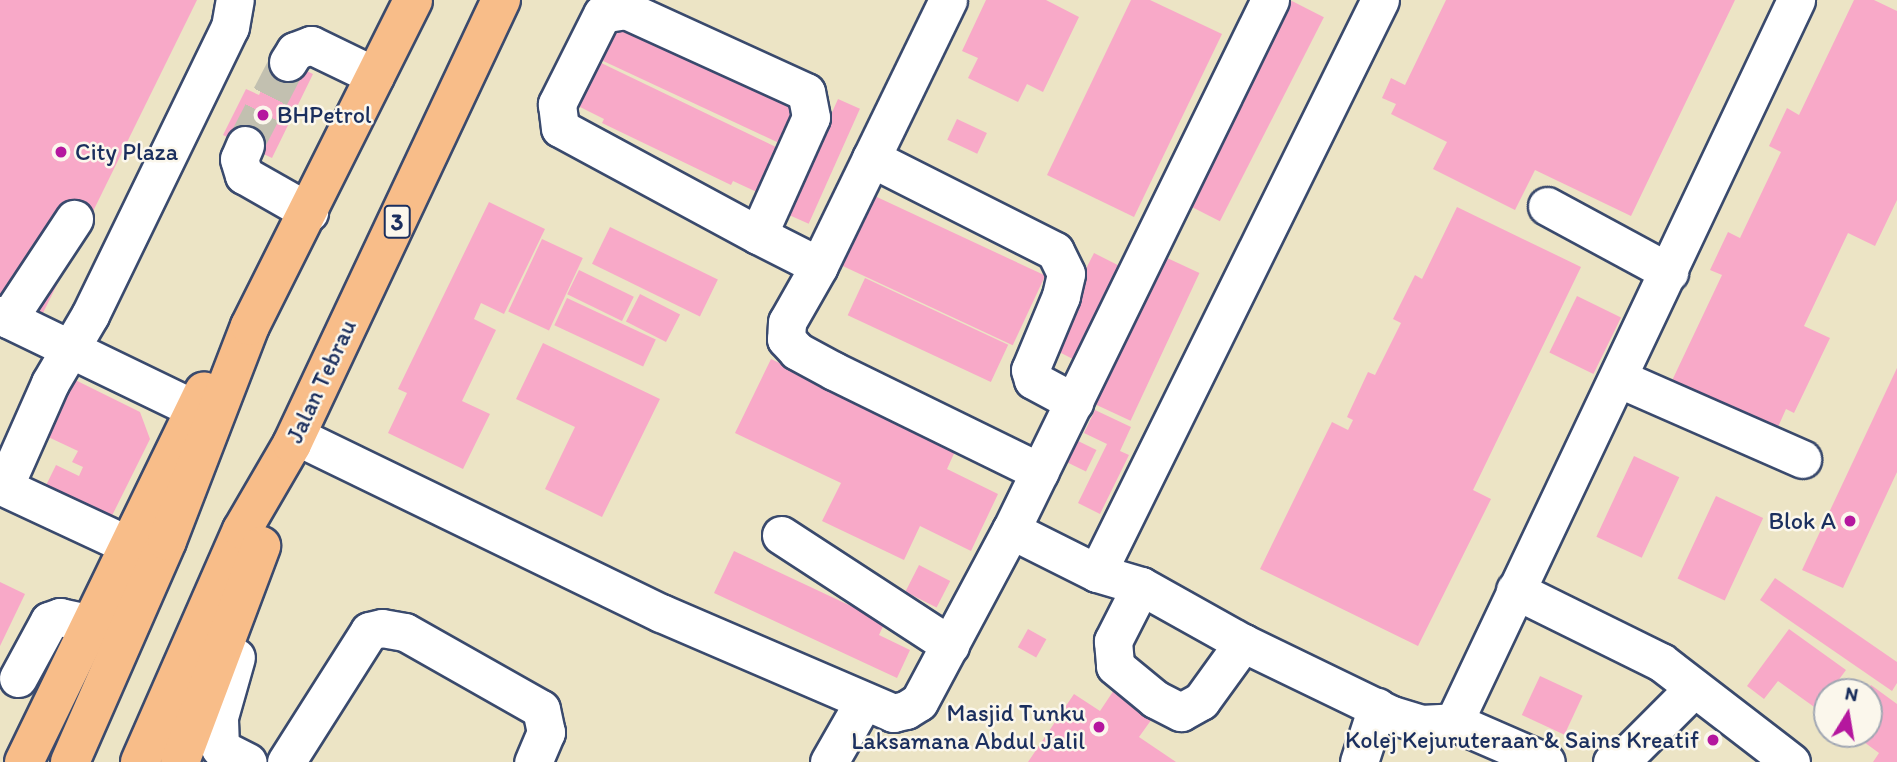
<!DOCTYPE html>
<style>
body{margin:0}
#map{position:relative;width:1897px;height:762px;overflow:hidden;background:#ece4c5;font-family:Itim,sans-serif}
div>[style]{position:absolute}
.building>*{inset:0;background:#f8a9c8;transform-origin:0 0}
.minor-tunnel>*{height:37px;margin-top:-18.5px;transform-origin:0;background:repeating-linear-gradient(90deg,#c2c0b0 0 37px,transparent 0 55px)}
.roads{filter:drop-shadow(2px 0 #3a4a6d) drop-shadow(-2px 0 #3a4a6d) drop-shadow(0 2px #3a4a6d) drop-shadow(0 -2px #3a4a6d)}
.minor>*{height:37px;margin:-18.5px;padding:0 18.5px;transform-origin:18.5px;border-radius:18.5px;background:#fff}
.highway>*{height:38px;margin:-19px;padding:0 19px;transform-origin:19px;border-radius:19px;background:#f8bd89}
.dots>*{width:19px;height:19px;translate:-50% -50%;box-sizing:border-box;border:4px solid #fbf7ec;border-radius:50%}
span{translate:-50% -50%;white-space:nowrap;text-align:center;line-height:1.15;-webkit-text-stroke:5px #fbf7ec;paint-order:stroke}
.shield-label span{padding:2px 5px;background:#fbf7ec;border:2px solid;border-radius:5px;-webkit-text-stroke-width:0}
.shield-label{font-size:23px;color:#1b2f5e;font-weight:700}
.poi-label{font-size:24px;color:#1b2f5e}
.left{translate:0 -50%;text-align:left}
.right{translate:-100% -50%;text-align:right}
.street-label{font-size:24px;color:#1b2f5e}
.north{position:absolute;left:1813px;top:678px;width:70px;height:70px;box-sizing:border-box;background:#fbf7ec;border:2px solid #a1a7b3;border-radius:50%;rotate:11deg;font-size:19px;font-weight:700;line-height:28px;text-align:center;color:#1b2f5e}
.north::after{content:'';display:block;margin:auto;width:24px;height:32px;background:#b5179e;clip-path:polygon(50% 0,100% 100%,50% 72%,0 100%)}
</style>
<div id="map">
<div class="building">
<i style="clip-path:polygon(0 0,197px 0,42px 315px,0 294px)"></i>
<i style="clip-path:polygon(986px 0,1046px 0,1079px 17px,1043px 92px,1027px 84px,1018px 102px,968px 78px,978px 58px,962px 51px)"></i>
<i style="clip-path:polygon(1131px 0,1150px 0,1222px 34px,1134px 217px,1047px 175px)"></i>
<i style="left:1290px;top:0;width:38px;height:229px;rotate:27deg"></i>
<i style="clip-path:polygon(1446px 0,1735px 0,1631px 216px,1535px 170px,1515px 210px,1433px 169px,1447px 142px,1391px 114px,1396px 104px,1382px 98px,1391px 78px,1405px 85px)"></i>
<i style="clip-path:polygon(1854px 0,1874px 0,1897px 11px,1897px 200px,1875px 246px,1848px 233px,1804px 326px,1830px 338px,1794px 413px,1786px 409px,1774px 436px,1669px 387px,1722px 275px,1710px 270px,1728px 232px,1740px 238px,1781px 152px,1769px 146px,1787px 108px,1799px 115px)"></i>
<i style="left:615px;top:19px;width:204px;height:43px;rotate:25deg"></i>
<i style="clip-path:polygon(277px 57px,313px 74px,272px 158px,223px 135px,246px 89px,259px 95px)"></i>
<i style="clip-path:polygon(595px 60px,780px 149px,759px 193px,733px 181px,731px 185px,602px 123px,604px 119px,574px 104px)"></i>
<i style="left:838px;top:99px;width:24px;height:126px;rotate:24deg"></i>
<i style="left:957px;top:119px;width:33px;height:23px;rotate:25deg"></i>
<i style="left:864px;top:191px;width:200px;height:77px;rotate:25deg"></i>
<i style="clip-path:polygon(489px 202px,545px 229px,504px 314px,481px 303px,474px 319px,496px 330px,462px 401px,490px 414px,463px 469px,388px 433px,407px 393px,398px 389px)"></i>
<i style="clip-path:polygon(1457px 207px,1581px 267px,1473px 490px,1491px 499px,1418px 646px,1260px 569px,1332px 422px,1348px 430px,1353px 420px,1347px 417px,1368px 372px,1375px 375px,1401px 323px,1393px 319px,1415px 275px,1422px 279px)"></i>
<i style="left:610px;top:227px;width:120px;height:41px;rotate:26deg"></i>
<i style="left:542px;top:239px;width:45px;height:80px;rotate:25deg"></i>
<i style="left:1094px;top:253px;width:31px;height:104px;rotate:27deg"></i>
<i style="left:1165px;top:257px;width:38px;height:163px;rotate:25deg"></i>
<i style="left:579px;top:270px;width:61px;height:27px;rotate:26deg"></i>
<i style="left:865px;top:278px;width:158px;height:41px;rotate:25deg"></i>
<i style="left:640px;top:294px;width:45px;height:31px;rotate:27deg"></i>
<i style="left:1577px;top:296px;width:49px;height:63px;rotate:26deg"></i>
<i style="left:567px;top:298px;width:98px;height:30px;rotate:25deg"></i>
<i style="clip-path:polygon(543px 343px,660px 399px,602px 517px,545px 489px,575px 427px,516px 399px)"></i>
<i style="clip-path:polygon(771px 359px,957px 447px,947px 469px,998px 494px,971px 551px,920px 526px,904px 560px,822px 521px,841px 483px,735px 433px)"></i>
<i style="clip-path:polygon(1897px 368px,1897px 472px,1843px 588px,1802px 570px)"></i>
<i style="clip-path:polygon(57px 371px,140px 412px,150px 439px,95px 550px,34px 510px,56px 465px,79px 476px,83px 467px,72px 462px,78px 451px,29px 428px)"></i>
<i style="clip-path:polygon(1095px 410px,1131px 427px,1120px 451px,1129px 455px,1100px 514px,1078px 503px,1107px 444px,1084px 433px)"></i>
<i style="left:1074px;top:439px;width:25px;height:24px;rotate:26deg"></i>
<i style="left:1634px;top:456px;width:50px;height:89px;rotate:25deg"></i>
<i style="left:1716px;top:496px;width:52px;height:91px;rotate:25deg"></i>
<i style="clip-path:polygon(734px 551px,885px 622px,879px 635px,910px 650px,897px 678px,714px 593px)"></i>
<i style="left:919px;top:565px;width:35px;height:30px;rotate:27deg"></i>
<i style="clip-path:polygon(1775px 578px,1897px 662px,1897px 683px,1892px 691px,1760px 600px)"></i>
<i style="clip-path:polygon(0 582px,25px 594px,0 646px)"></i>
<i style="left:1028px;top:629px;width:21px;height:21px;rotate:29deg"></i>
<i style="clip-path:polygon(1789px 629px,1846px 670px,1817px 709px,1778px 681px,1764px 699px,1747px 686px)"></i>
<i style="left:1540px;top:676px;width:47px;height:43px;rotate:25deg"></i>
<i style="clip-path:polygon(1871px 685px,1897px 704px,1897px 762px,1873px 762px,1879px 753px,1853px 734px,1869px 734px,1866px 692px)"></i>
<i style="clip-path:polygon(1114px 690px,1154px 716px,1139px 737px,1176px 762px,1028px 762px,1074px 694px,1100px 711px)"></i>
</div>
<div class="minor-tunnel">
<i style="left:245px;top:145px;width:93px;rotate:-62.6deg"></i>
</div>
<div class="roads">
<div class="minor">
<i style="left:948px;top:0;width:296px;rotate:115.9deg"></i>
<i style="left:819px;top:266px;width:64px;rotate:119.7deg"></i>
<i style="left:787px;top:322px;width:17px;rotate:93deg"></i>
<i style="left:786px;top:339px;width:16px;rotate:47deg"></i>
<i style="left:797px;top:351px;width:42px;rotate:28.4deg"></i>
<i style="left:834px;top:371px;width:229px;rotate:26.1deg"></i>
<i style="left:288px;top:62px;width:13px;rotate:-58deg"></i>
<i style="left:295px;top:51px;width:17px;rotate:-21deg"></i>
<i style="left:311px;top:45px;width:71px;rotate:25.8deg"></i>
<i style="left:245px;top:145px;width:15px;rotate:113deg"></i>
<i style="left:239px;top:159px;width:17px;rotate:73deg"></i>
<i style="left:244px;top:175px;width:75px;rotate:29.6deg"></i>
<i style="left:871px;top:158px;width:206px;rotate:26.8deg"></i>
<i style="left:1055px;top:251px;width:25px;rotate:64deg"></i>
<i style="left:1066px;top:274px;width:23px;rotate:103deg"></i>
<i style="left:1061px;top:296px;width:80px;rotate:112.7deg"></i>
<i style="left:1030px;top:370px;width:10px;rotate:73deg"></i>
<i style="left:1033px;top:380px;width:47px;rotate:28.2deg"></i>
<i style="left:1547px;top:206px;width:139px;rotate:28.4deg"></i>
<i style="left:758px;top:235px;width:129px;rotate:-65.8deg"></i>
<i style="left:811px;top:117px;width:25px;rotate:-101deg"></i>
<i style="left:806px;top:92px;width:198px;rotate:-155.5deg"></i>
<i style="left:626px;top:10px;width:24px;rotate:171deg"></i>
<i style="left:602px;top:14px;width:101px;rotate:116.6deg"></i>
<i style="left:557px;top:104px;width:24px;rotate:83deg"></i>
<i style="left:560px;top:128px;width:225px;rotate:28.4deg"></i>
<i style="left:758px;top:235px;width:68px;rotate:26.9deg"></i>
<i style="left:0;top:315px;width:213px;rotate:25.8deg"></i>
<i style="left:8px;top:319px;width:120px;rotate:-56.6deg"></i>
<i style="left:1620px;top:379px;width:199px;rotate:23.7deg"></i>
<i style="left:296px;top:436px;width:406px;rotate:25.9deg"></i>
<i style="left:661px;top:613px;width:253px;rotate:23.3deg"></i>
<i style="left:893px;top:713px;width:13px;rotate:-13deg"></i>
<i style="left:906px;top:710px;width:15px;rotate:-32deg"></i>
<i style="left:919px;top:702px;width:195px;rotate:-61.9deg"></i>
<i style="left:1011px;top:530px;width:590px;rotate:-63.96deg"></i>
<i style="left:1011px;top:530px;width:96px;rotate:26.6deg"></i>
<i style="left:1097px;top:573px;width:46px;rotate:16.5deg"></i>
<i style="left:1141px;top:586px;width:117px;rotate:29.2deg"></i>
<i style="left:1243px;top:643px;width:165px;rotate:25.8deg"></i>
<i style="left:1392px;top:715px;width:30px;rotate:17deg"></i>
<i style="left:1421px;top:724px;width:33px;rotate:-3deg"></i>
<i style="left:1454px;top:722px;width:100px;rotate:23.5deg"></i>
<i style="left:781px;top:535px;width:202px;rotate:33.1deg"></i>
<i style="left:126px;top:544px;width:135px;rotate:-155deg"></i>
<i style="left:4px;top:487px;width:114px;rotate:-66.1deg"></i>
<i style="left:50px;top:383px;width:79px;rotate:-59.5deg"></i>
<i style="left:90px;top:315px;width:320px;rotate:-64.1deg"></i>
<i style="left:230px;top:27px;width:27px;rotate:-80deg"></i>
<i style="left:1097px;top:573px;width:639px;rotate:-63.72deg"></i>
<i style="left:1141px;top:586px;width:62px;rotate:117deg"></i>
<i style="left:1113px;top:641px;width:25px;rotate:85deg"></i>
<i style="left:1115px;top:666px;width:52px;rotate:39.5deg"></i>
<i style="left:1155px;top:699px;width:29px;rotate:27deg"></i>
<i style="left:1181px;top:712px;width:23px;rotate:-29deg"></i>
<i style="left:1201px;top:701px;width:72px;rotate:-54.1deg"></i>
<i style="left:1515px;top:590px;width:163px;rotate:26.3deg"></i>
<i style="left:1661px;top:662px;width:164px;rotate:37.6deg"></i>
<i style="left:18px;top:678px;width:65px;rotate:-61.5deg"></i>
<i style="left:49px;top:621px;width:12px;rotate:-20deg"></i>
<i style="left:60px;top:617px;width:30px;rotate:12deg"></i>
<i style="left:1454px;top:722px;width:799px;rotate:-64.65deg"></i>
<i style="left:220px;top:748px;width:31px;rotate:-92deg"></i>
<i style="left:219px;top:717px;width:62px;rotate:-74.2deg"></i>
<i style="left:220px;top:748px;width:31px;rotate:27deg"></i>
<i style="left:286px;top:762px;width:155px;rotate:-57.6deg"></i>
<i style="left:369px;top:631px;width:13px;rotate:-13deg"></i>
<i style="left:382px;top:628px;width:23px;rotate:10deg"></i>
<i style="left:405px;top:632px;width:156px;rotate:29.5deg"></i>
<i style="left:541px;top:709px;width:24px;rotate:78deg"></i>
<i style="left:546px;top:732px;width:33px;rotate:113deg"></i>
<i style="left:829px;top:762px;width:70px;rotate:-60.2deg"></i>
<i style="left:1359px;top:762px;width:58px;rotate:-71.9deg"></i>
<i style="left:1612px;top:762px;width:15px;rotate:-23deg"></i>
<i style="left:1626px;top:756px;width:96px;rotate:-45deg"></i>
</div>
<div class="highway">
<i style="left:24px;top:762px;width:412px;rotate:-64.1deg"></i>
<i style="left:70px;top:762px;width:241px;rotate:-66.3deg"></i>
<i style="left:167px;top:541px;width:230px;rotate:-68.9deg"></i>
<i style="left:250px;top:326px;width:364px;rotate:-63.4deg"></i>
<i style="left:140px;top:762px;width:253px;rotate:-66.3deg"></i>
<i style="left:242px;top:530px;width:99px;rotate:-59.8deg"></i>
<i style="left:292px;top:444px;width:491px;rotate:-64.8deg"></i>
<i style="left:180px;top:762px;width:231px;rotate:-69.4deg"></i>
</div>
</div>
<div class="dots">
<i style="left:263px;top:115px;background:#b5179e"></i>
<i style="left:61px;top:152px;background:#b5179e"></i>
<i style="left:1850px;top:521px;background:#b5179e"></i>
<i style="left:1099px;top:727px;background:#b5179e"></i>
<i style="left:1713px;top:740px;background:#b5179e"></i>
</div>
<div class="shield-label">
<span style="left:397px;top:222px">3</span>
</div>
<div class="poi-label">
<span class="left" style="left:277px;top:115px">BHPetrol</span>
<span class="left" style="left:75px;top:152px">City Plaza</span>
<span class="right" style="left:1836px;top:521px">Blok A</span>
<span class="right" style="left:1085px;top:727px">Masjid Tunku<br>Laksamana Abdul Jalil</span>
<span class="right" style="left:1699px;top:740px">Kolej Kejuruteraan &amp; Sains Kreatif</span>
</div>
<div class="street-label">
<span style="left:321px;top:381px;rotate:-65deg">Jalan Tebrau</span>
</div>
<div class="north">N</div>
</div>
